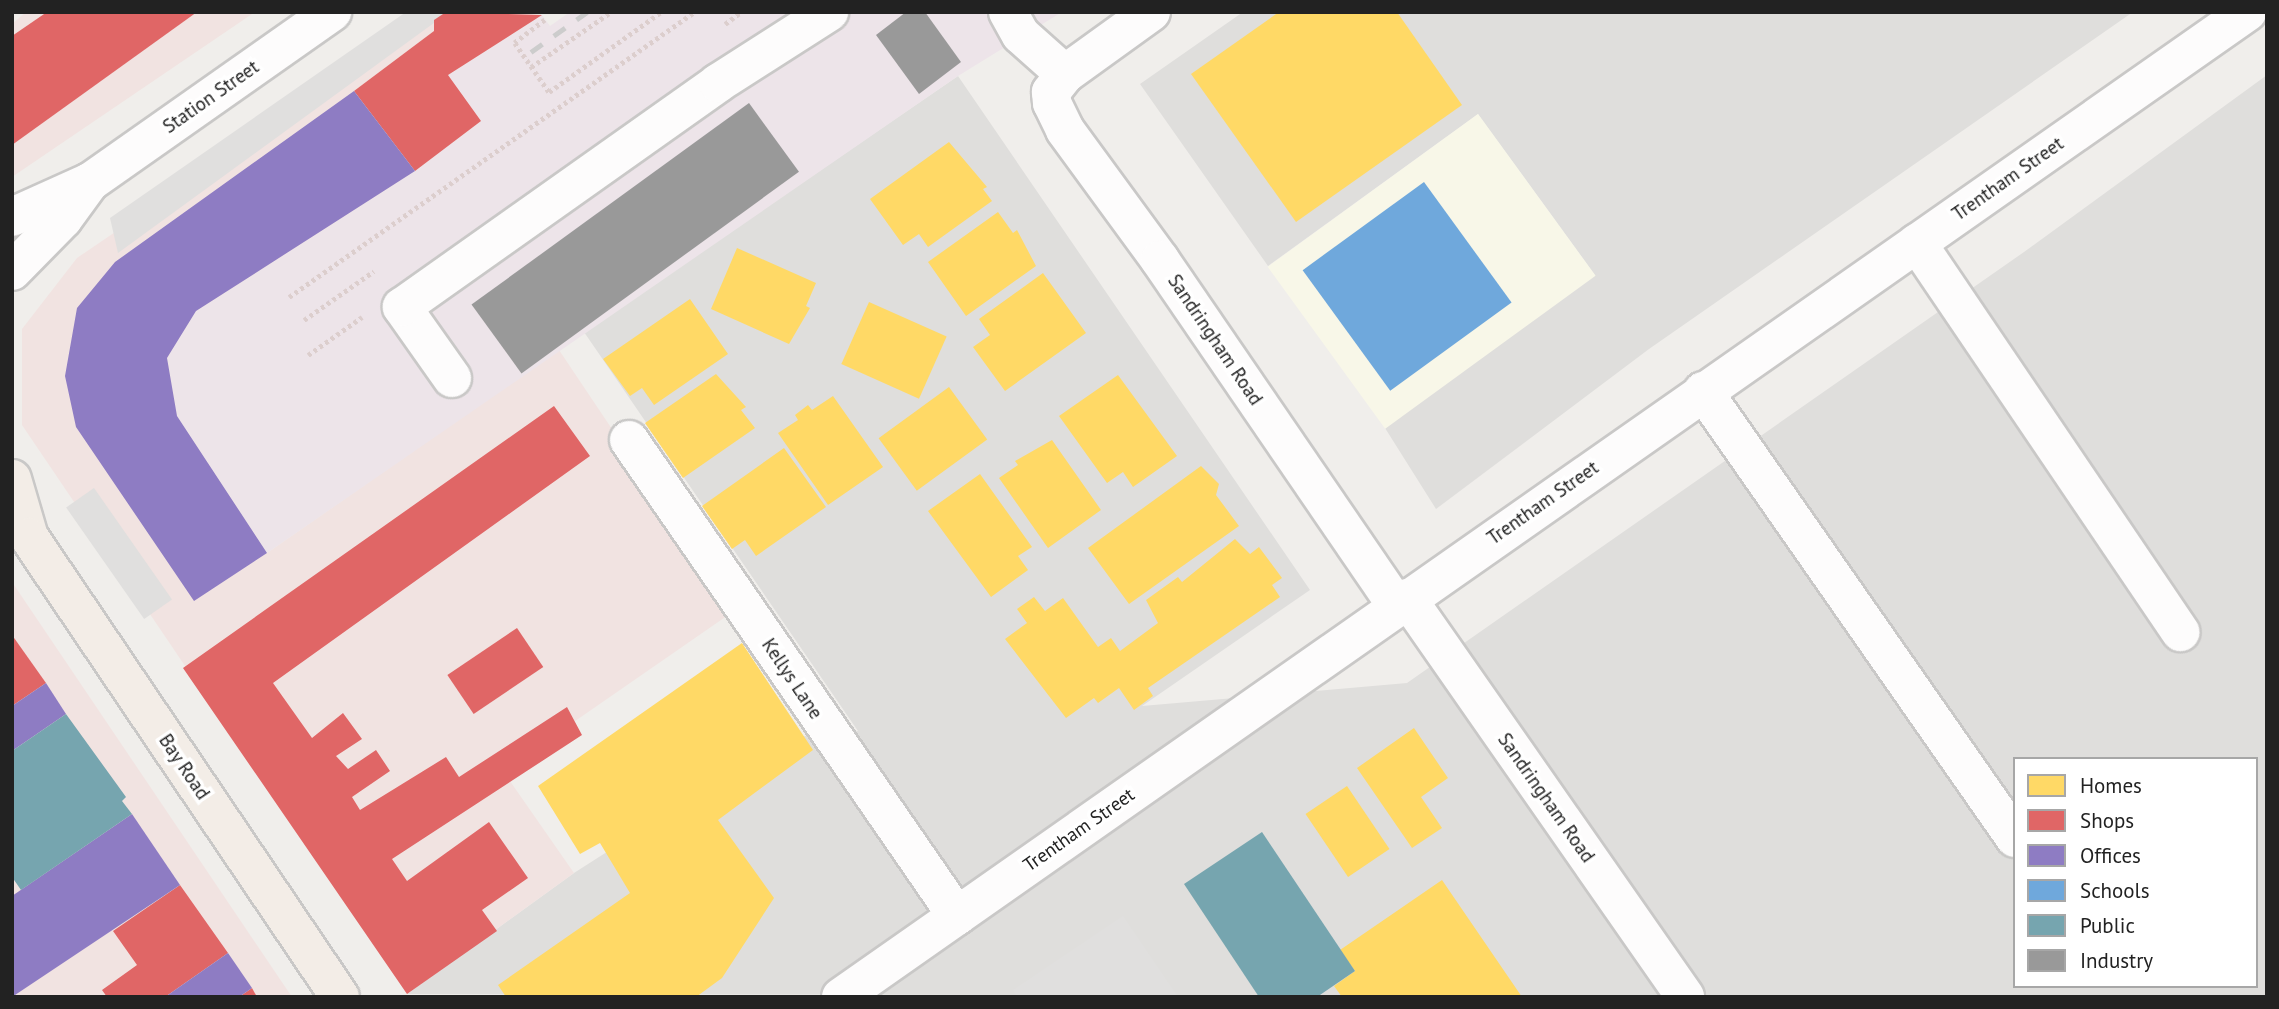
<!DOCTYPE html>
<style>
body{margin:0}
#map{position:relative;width:2279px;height:1009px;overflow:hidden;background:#f0eeeb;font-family:"PT Sans",sans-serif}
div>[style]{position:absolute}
.residential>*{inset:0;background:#dfdedc}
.commercial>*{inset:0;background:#f1e3e1}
.industrial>*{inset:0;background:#ede4e9}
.education>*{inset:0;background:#f8f7e8;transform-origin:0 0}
.parking>*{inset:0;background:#e0dfde;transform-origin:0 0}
.homes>*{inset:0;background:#ffd966;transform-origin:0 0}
.shops>*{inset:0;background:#e06666;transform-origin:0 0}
.offices>*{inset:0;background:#8e7cc3}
.schools>*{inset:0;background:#6fa8dc;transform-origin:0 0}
.public>*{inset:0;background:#76a5af}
.industry>*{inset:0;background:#999;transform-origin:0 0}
.path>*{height:4.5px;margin-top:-2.25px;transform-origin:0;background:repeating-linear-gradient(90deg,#dccecd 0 3.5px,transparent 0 7px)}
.roads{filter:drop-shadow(2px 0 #c9c8c7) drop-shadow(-2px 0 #c9c8c7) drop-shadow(0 2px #c9c8c7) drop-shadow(0 -2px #c9c8c7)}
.minor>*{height:38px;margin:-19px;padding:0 19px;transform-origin:19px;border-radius:19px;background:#fdfcfc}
.major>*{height:38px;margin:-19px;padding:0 19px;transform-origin:19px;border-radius:19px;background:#f3ede7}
.rail>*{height:5px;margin-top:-2.5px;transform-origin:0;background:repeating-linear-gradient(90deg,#ccc 0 14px,transparent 0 28px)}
span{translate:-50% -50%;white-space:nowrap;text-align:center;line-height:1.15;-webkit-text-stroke:7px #fff;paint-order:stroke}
.street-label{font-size:19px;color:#222}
.frame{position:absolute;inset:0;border:14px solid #222;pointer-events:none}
.legend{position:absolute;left:2013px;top:757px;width:245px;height:231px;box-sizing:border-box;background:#fff;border:2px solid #a7a7a7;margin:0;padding:9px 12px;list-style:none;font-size:21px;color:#222}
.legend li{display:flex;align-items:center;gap:14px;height:35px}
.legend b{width:35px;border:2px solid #a7a7a7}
</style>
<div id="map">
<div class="residential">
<i style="clip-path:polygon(1243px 12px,2133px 12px,1649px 349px,1436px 509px,1385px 428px,1595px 275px,1478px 114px,1268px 266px,1140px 84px)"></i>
<i style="clip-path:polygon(evenodd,2267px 75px,2267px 997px,407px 994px,574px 873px,785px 738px,858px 731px,584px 332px,958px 76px,1310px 590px,1142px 706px,1407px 683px,2024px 252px,2267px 75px,2015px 759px,2256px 759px,2256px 986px,2015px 986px,2015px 759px)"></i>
</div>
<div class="commercial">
<i style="clip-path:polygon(26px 12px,255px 12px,12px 177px,12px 24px)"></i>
<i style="clip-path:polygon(439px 12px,542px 15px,479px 59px,476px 55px,481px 121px,177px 416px,267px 553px,559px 350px,734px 611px,503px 771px,574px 873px,407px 994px,22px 425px,22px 329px,77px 258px)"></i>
<i style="clip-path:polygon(12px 582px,292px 997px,12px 997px)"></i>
</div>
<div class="industrial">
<i style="clip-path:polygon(570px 12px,1062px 12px,958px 76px,267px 553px,177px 416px,167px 358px,196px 311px,415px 171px,481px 121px,448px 75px,542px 15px,550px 26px)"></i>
</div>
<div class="education">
<i style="left:1478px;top:114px;width:200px;height:260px;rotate:54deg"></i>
</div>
<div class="parking">
<i style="clip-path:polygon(406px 12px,449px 12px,118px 253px,110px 218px)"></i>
<i style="left:94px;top:488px;width:136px;height:34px;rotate:55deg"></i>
<i style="clip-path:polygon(1123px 916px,1178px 997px,1017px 997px,1013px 990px)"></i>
</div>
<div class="homes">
<i style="clip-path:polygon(1279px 12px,1397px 12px,1462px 105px,1296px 222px,1191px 74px)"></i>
<i style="clip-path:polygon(949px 142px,987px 187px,983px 189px,992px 201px,928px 247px,919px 234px,903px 245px,870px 199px)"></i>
<i style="clip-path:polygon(998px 212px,1013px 233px,1017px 230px,1036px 266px,966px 316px,928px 262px)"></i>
<i style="clip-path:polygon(737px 248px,816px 283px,806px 306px,810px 308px,789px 344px,711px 309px)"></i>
<i style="clip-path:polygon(1043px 273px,1086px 333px,1005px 391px,973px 347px,990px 335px,979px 319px)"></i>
<i style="clip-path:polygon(690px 299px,728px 354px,654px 405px,642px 388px,630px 396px,603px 359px)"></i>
<i style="left:869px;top:302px;width:85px;height:68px;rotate:24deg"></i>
<i style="clip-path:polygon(716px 374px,746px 407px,741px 410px,755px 428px,683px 478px,645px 423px)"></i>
<i style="clip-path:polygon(1118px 375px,1177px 456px,1133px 487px,1123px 472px,1107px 483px,1059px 416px)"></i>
<i style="left:949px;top:387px;width:65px;height:87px;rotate:54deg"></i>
<i style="clip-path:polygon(833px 396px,883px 467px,828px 505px,778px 433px,798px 420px,795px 415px,808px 405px,812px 410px)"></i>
<i style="clip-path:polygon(1052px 440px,1101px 510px,1048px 548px,999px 478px,1018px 465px,1015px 461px)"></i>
<i style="clip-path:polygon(784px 448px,826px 507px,756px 556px,745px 540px,732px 549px,702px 506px)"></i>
<i style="clip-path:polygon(1201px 466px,1219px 484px,1216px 495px,1239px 526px,1129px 604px,1088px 548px)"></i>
<i style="clip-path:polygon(980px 474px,1032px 547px,1018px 556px,1028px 570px,991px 597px,928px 511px)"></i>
<i style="clip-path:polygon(1235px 539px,1250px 554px,1259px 547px,1282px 578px,1272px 585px,1280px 597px,1148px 688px,1153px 696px,1134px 710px,1119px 688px,1098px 703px,1094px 698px,1066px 718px,1005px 639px,1027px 623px,1017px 609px,1034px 597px,1045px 611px,1063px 598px,1098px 647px,1111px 638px,1120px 651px,1158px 623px,1146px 600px,1178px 577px,1182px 582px)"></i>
<i style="clip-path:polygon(742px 643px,813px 750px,718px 820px,774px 898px,722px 978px,696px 997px,506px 997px,498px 985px,630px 893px,600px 843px,580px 854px,538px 786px)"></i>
<i style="clip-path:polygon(1414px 728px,1448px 778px,1421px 797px,1442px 828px,1412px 848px,1357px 768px)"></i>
<i style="left:1347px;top:786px;width:76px;height:50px;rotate:56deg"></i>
<i style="clip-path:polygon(1442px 880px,1522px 997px,1342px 997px,1334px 986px,1355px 971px,1340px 950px)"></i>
</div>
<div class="shops">
<i style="clip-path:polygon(47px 12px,197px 12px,12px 145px,12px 36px)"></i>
<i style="clip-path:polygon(446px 12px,542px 15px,448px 75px,481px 121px,415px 171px,354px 91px,434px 31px,434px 20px)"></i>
<i style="clip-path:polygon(554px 406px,590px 456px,273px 683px,312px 738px,343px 713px,362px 739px,336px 756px,348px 769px,376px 750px,390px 771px,352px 797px,360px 810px,446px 757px,459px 777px,567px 707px,582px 735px,392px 859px,407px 881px,489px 822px,528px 878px,482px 910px,497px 931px,407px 994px,183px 668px)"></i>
<i style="left:517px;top:628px;width:47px;height:84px;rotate:56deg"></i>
<i style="clip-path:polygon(12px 635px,46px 683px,12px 706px)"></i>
<i style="clip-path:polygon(180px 885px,228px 953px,165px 997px,107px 997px,102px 990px,137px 965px,113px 931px)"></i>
<i style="clip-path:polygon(252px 988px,257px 997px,239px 997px)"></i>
</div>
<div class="offices">
<i style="clip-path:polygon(354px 91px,415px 171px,196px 311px,167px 358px,177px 416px,267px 553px,194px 601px,76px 427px,65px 376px,77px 308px,115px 262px)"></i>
<i style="clip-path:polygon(46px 683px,66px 714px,12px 751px,12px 706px)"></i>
<i style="clip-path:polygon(132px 814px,180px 885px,12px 997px,12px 896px)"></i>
<i style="clip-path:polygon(228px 953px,252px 988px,239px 997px,165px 997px)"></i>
</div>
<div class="schools">
<i style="left:1424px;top:182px;width:149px;height:150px;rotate:54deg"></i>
</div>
<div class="public">
<i style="clip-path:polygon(66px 714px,126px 797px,122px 801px,132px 814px,21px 890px,12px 877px,12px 751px)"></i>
<i style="clip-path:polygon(1262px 832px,1355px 971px,1317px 997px,1259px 997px,1184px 884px)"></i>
</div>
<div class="industry">
<i style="clip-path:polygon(906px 12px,925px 12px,961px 62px,919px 94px,876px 35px)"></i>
<i style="left:749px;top:103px;width:85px;height:343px;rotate:54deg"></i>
</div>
<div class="path">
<i style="left:545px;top:20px;width:38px;rotate:143deg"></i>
<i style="left:515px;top:43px;width:60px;rotate:55.2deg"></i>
<i style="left:549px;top:92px;width:138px;rotate:-35.5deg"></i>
<i style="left:725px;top:24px;width:20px;rotate:-37deg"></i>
<i style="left:531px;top:67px;width:97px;rotate:-34.5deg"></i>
<i style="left:289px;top:297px;width:495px;rotate:-35.1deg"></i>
<i style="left:304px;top:320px;width:85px;rotate:-35deg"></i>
<i style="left:308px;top:355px;width:66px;rotate:-35.1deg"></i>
</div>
<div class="roads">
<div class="minor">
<i style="left:1008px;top:12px;width:26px;rotate:61deg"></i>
<i style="left:1021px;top:35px;width:59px;rotate:41.6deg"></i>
<i style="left:1151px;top:12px;width:106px;rotate:144.2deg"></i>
<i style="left:1065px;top:74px;width:23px;rotate:128deg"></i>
<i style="left:1051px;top:92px;width:11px;rotate:85deg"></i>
<i style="left:1052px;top:103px;width:30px;rotate:64deg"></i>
<i style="left:1065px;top:130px;width:161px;rotate:53.8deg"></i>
<i style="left:1160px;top:260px;width:419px;rotate:55.6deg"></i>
<i style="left:12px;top:217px;width:85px;rotate:-24.2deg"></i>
<i style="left:90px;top:182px;width:296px;rotate:-35.1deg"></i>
<i style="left:1917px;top:243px;width:470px;rotate:55.9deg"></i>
<i style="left:12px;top:271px;width:73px;rotate:-45.6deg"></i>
<i style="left:63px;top:219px;width:46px;rotate:-53.9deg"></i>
<i style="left:452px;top:378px;width:87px;rotate:-125.2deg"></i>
<i style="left:402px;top:307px;width:387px;rotate:-35.3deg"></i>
<i style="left:718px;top:83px;width:132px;rotate:-32.6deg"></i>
<i style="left:1703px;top:391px;width:545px;rotate:55.09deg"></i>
<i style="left:629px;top:440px;width:578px;rotate:55.43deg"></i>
<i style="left:1407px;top:598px;width:486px;rotate:55.1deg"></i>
<i style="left:841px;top:997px;width:1717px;rotate:-35.01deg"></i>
</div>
<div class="major">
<i style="left:12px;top:479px;width:60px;rotate:73.7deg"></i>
<i style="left:12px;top:521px;width:23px;rotate:43deg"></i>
<i style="left:29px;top:537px;width:555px;rotate:55.94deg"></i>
</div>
</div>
<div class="rail">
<i style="left:531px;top:52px;width:69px;rotate:-35.5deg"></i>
</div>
<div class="street-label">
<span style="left:211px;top:97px;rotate:-35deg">Station Street</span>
<span style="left:2008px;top:179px;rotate:-35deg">Trentham Street</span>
<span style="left:1215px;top:340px;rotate:56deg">Sandringham Road</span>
<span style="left:1543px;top:503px;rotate:-35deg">Trentham Street</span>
<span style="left:792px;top:679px;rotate:56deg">Kellys Lane</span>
<span style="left:184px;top:767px;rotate:56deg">Bay Road</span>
<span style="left:1546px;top:798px;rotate:55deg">Sandringham Road</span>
<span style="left:1079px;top:830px;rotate:-35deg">Trentham Street</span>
</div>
<div class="frame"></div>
<ul class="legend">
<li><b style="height:19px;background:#ffd966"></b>Homes</li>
<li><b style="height:19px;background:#e06666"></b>Shops</li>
<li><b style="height:19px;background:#8e7cc3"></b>Offices</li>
<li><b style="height:19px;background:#6fa8dc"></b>Schools</li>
<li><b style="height:19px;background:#76a5af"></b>Public</li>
<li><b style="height:19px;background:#999"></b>Industry</li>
</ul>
</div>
